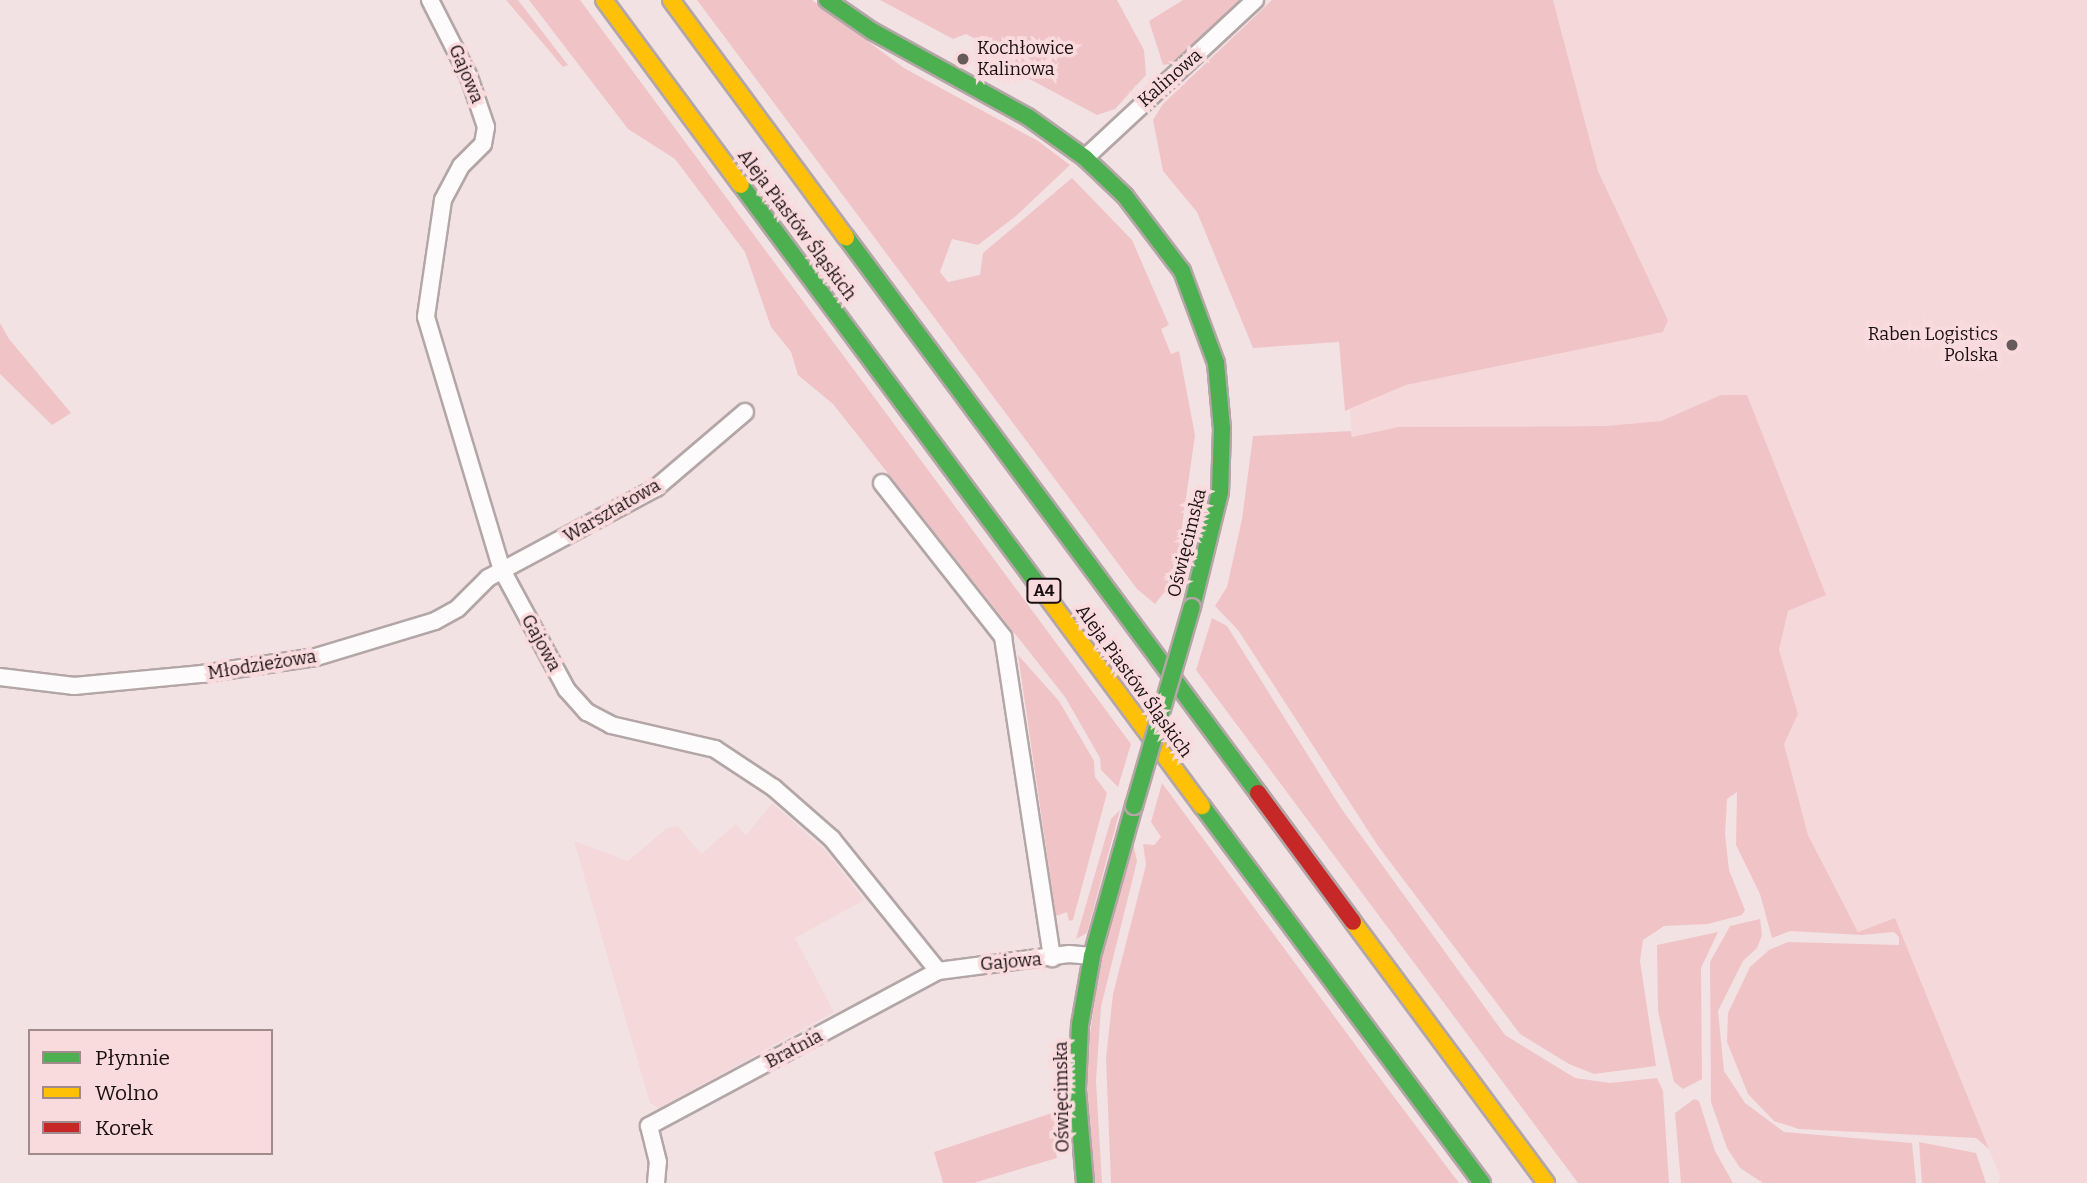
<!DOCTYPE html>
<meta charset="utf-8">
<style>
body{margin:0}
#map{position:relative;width:2087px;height:1183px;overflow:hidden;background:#f3e2e3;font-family:Bitter,serif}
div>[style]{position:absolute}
.built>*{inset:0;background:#f5d8d9}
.green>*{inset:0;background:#f0c4c7}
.roads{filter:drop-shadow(2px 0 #b3a6a6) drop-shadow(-2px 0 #b3a6a6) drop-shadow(0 2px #b3a6a6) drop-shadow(0 -2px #b3a6a6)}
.street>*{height:16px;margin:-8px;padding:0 8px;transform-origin:8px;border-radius:8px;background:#fdfbfb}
.fast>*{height:16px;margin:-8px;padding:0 8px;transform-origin:8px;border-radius:8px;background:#4caf50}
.slow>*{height:16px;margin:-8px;padding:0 8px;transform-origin:8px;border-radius:8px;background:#ffc107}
.jam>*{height:16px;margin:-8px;padding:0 8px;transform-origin:8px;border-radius:8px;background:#c62828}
.bridges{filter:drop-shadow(2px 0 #b3a6a6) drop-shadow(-2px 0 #b3a6a6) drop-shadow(0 2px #b3a6a6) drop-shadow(0 -2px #b3a6a6)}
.fast-bridge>*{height:16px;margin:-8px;padding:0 8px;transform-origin:8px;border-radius:8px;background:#4caf50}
.dots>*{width:19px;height:19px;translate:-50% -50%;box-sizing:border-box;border:4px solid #fadbdd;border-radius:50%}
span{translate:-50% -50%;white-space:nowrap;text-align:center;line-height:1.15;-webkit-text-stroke:7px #fadbdd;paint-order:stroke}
.shield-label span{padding:2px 5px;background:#fadbdd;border:2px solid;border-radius:5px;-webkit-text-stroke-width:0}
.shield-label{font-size:16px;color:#1a1010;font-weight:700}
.poi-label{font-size:18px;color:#1a1010}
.left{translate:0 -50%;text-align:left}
.right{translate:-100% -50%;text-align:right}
.street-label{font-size:18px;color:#1a1010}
.legend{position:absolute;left:28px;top:1029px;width:245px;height:126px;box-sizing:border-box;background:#fadbdd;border:2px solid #a08a8b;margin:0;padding:9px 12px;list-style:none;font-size:21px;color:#1a1010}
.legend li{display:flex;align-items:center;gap:14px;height:35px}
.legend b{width:35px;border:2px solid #a08a8b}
</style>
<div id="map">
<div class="built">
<i style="clip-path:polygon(1553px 0,2087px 0,2087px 1183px,1999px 1183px,2000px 1176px,1895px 918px,1858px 932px,1808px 835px,1784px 744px,1798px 714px,1779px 650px,1788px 611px,1826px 595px,1721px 395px,1661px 421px,1605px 426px,1398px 427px,1352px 437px,1350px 410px,1406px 385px,1668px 320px,1598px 171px)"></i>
<i style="clip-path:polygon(772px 803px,825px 850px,864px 900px,795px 938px,834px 1012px,659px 1108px,650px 1103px,574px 841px,628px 861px,667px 828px,678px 826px,701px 854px,736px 824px,746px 836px)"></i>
</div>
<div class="green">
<i style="clip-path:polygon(506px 0,518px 0,568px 65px,563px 67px)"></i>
<i style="clip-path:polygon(529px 0,580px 0,1131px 744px,1118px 787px,1101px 770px,1100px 758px,1065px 697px,833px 404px,798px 375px,791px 352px,771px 327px,745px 252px,675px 159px,628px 129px)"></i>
<i style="clip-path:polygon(697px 0,812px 0,904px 68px,1038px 141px,1070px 165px,1016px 216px,978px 245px,952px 239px,940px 272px,948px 282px,980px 275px,983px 253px,1072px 178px,1132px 240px,1169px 325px,1161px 329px,1171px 354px,1179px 351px,1195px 435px,1178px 555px,1181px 571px,1155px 604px,1137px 589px)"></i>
<i style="clip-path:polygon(880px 0,1117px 0,1144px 50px,1146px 75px,1115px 109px,1097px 115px,994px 60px,990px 47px,966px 34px,953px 39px)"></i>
<i style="clip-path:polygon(1183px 0,1244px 0,1176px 63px,1163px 65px,1149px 21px)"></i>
<i style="clip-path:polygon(1272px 0,1553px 0,1598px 171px,1668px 320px,1663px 332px,1406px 385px,1345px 411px,1339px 342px,1253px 348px,1197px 212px,1163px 171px,1153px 120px,1163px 104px)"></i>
<i style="clip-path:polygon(0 323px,9px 339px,71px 413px,52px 425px,0 374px)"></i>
<i style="clip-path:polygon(1721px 395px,1747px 395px,1826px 595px,1788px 611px,1779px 650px,1798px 714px,1784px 744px,1808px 835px,1858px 932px,1895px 918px,1989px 1149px,1976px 1138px,1799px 1129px,1774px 1121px,1748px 1094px,1727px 1042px,1728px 1013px,1750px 967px,1769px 950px,1788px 942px,1899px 945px,1899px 937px,1894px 932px,1862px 935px,1790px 931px,1772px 938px,1760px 894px,1736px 845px,1737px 792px,1727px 799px,1725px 834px,1729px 870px,1745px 910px,1742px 915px,1708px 924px,1664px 926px,1643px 940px,1640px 961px,1656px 1066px,1594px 1074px,1569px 1064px,1520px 1034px,1378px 846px,1238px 630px,1215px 606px,1227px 587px,1242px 519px,1253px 436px,1351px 431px,1352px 437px,1398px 427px,1605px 426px,1661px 421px)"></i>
<i style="clip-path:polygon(1212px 618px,1227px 626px,1341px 808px,1505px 1035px,1575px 1078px,1610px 1083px,1657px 1078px,1663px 1091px,1669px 1183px,1578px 1183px,1196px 670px)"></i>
<i style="clip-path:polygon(1018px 655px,1059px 701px,1094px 761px,1095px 777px,1107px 793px,1073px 920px,1069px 921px,1067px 912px,1056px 916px)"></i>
<i style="clip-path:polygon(1162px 783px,1385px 1085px,1459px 1183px,1111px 1183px,1106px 1058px,1113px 994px,1146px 865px,1143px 844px,1154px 845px,1161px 837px,1151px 822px)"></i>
<i style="clip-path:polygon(1120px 810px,1087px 933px,1076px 939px,1111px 819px)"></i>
<i style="clip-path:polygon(1133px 843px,1137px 861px,1101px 1007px,1096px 1081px,1102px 1183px,1095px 1183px,1088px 1128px,1088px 1048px,1101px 957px)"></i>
<i style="clip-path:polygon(1760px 919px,1762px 935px,1757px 948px,1743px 961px,1718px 1011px,1724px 1071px,1745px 1103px,1784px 1132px,1912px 1143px,1916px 1183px,1763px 1183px,1740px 1168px,1727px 1148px,1711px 1102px,1710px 962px,1730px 926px)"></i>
<i style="clip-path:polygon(1718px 932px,1701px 968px,1702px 1079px,1683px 1089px,1674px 1082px,1658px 1011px,1657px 945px)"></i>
<i style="clip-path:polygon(1694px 1099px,1699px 1101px,1715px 1151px,1733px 1183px,1681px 1183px,1675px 1113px)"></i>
<i style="clip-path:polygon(1058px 1111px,1063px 1150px,1056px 1152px,1057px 1158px,974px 1183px,943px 1183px,934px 1152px)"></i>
<i style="clip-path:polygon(1919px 1142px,1976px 1153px,1986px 1183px,1922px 1183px)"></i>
</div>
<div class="roads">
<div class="street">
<i style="left:430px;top:0;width:86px;rotate:63.1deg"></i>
<i style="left:469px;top:77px;width:53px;rotate:71.2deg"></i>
<i style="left:486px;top:127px;width:17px;rotate:100deg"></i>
<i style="left:483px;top:144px;width:31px;rotate:135deg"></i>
<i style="left:461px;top:166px;width:38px;rotate:118deg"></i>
<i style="left:443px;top:200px;width:118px;rotate:98.3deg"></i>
<i style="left:426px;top:317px;width:264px;rotate:73.3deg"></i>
<i style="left:502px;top:570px;width:136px;rotate:61.6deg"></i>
<i style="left:567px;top:690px;width:30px;rotate:48deg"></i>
<i style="left:587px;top:712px;width:27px;rotate:28deg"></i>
<i style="left:611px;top:725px;width:107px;rotate:13deg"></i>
<i style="left:715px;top:749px;width:71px;rotate:33.5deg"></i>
<i style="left:774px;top:788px;width:77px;rotate:41.3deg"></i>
<i style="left:832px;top:839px;width:169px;rotate:51.2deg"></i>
<i style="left:938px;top:971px;width:132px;rotate:-7.4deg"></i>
<i style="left:1069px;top:954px;width:23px;rotate:5deg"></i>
<i style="left:1085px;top:158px;width:232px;rotate:-42.9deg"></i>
<i style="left:882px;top:483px;width:196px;rotate:51.8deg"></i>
<i style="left:1003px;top:637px;width:325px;rotate:81.3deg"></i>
<i style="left:0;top:677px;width:75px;rotate:6.9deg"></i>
<i style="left:74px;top:686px;width:129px;rotate:-5.4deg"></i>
<i style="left:202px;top:674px;width:115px;rotate:-8.5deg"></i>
<i style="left:316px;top:657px;width:124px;rotate:-16.8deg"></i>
<i style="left:435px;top:621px;width:26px;rotate:-29deg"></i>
<i style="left:458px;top:608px;width:42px;rotate:-45deg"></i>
<i style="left:488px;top:578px;width:191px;rotate:-28.2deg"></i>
<i style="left:656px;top:488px;width:117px;rotate:-40.5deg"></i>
<i style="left:656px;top:1183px;width:21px;rotate:-85deg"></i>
<i style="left:658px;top:1162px;width:37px;rotate:-104deg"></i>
<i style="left:649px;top:1126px;width:328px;rotate:-28.2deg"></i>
</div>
<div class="fast">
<i style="left:827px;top:0;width:55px;rotate:34.6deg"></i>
<i style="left:872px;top:31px;width:178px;rotate:28.9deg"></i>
<i style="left:1028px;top:117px;width:70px;rotate:35.7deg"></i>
<i style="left:1085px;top:158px;width:55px;rotate:43.5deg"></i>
<i style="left:1125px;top:196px;width:94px;rotate:52.8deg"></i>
<i style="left:1182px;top:271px;width:98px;rotate:69.7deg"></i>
<i style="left:1216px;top:363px;width:66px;rotate:84.8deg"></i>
<i style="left:1222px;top:429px;width:63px;rotate:91.8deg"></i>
<i style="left:1220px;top:492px;width:118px;rotate:103.7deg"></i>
<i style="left:741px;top:185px;width:500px;rotate:53.4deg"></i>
<i style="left:846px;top:237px;width:692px;rotate:53.46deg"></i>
<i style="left:1202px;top:806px;width:470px;rotate:53.4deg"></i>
<i style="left:1085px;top:1183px;width:93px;rotate:-94.9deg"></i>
<i style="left:1077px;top:1090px;width:65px;rotate:-87.4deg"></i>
<i style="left:1080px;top:1025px;width:70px;rotate:-80.1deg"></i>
<i style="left:1092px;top:956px;width:156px;rotate:-74.4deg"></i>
</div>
<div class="slow">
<i style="left:604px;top:0;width:230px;rotate:53.5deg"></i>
<i style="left:671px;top:0;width:295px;rotate:53.6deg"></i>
<i style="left:1039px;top:586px;width:274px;rotate:53.5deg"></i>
<i style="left:1353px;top:922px;width:325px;rotate:53.5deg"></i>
</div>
<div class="jam">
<i style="left:1258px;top:793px;width:160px;rotate:53.6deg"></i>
</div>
</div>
<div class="bridges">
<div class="fast-bridge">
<i style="left:1134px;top:806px;width:207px;rotate:-73.8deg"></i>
</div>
</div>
<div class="dots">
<i style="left:963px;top:59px;background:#665a5a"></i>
<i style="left:2012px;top:345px;background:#665a5a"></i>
</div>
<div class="shield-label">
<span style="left:1044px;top:591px">A4</span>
</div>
<div class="poi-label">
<span class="left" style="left:977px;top:59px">Kochłowice<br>Kalinowa</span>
<span class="right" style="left:1998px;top:345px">Raben Logistics<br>Polska</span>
</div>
<div class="street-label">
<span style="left:466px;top:74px;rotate:67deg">Gajowa</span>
<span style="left:1170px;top:78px;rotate:-41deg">Kalinowa</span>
<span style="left:797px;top:225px;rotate:53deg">Aleja Piastów Śląskich</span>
<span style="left:612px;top:511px;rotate:-30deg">Warsztatowa</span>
<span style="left:1187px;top:543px;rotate:-76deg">Oświęcimska</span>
<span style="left:541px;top:643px;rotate:61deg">Gajowa</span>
<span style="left:262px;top:665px;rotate:-9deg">Młodzieżowa</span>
<span style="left:1134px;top:681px;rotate:54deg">Aleja Piastów Śląskich</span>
<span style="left:1011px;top:962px;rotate:-5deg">Gajowa</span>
<span style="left:794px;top:1049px;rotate:-28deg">Bratnia</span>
<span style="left:1062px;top:1097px;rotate:-91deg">Oświęcimska</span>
</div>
<ul class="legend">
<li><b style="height:9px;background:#4caf50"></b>Płynnie</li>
<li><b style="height:9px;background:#ffc107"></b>Wolno</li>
<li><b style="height:9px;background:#c62828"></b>Korek</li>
</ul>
</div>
